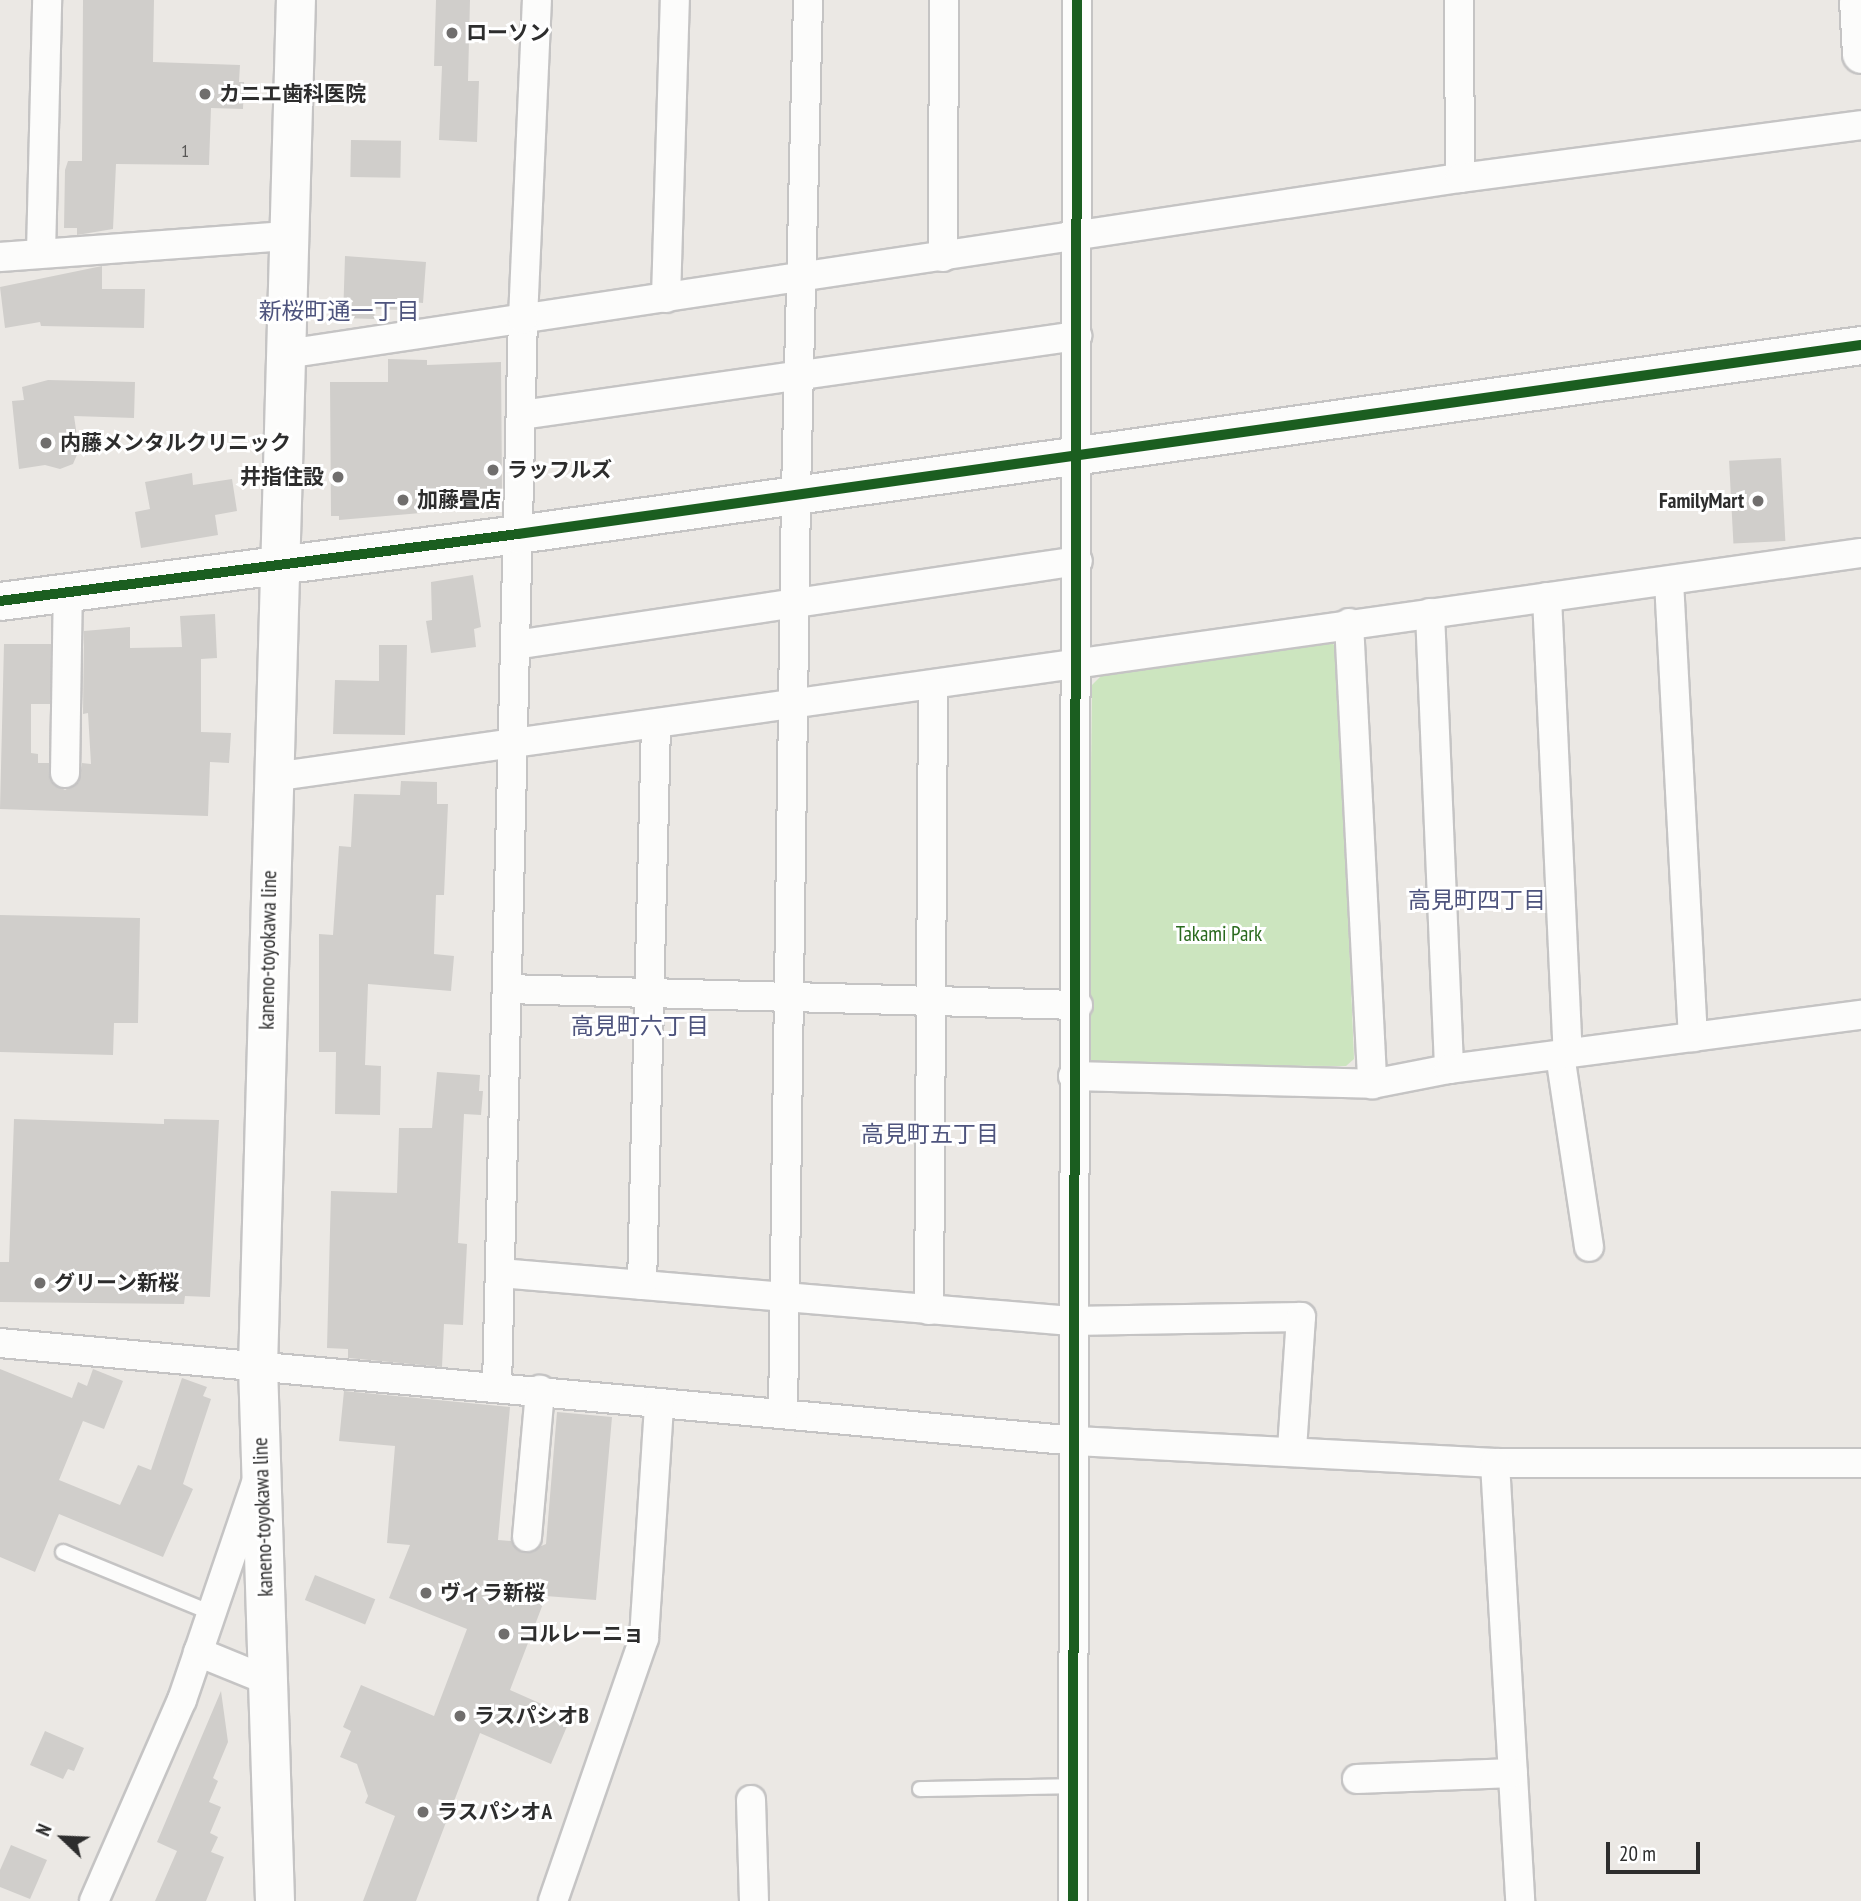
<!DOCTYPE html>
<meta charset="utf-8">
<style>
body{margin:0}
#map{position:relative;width:1861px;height:1901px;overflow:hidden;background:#ebe8e4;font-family:"PT Sans Narrow","Noto Sans JP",sans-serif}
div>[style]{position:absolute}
.green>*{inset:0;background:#cce5bf}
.building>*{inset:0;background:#d0cecb;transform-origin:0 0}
.roads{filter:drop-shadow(2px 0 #c5c4c4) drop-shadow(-2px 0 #c5c4c4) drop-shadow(0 2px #c5c4c4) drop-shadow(0 -2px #c5c4c4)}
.service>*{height:14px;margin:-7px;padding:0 7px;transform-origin:7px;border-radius:7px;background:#fcfcfb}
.minor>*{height:28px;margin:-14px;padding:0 14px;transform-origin:14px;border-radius:14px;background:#fcfcfb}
.tertiary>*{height:37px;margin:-18.5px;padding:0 18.5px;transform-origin:18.5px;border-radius:18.5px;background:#fcfcfb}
.secondary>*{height:38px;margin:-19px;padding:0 19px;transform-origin:19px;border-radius:19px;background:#fcfcfb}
.cycleway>*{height:10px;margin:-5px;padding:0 5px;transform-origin:5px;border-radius:5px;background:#1b5e20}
.dots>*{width:19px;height:19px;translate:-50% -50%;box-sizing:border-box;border:4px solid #fff;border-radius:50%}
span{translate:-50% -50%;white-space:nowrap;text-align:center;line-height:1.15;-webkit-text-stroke:6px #fff;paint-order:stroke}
.number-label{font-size:18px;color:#585756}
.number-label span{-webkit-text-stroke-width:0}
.poi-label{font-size:21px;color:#2d2d2d;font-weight:700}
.left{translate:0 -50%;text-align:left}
.right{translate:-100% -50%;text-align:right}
.park-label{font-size:21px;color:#2a6a1e}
.street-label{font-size:21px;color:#2d2d2d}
.neighbourhood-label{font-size:23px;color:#4e547d}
.north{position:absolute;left:28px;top:1803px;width:70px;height:70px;-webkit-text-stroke:5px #fff;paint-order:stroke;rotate:293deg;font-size:19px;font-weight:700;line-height:28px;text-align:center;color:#2d2d2d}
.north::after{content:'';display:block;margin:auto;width:24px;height:32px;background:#2d2d2d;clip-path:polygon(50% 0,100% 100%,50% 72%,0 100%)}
.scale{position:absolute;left:1606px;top:1842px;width:94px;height:32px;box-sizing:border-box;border:4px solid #2d2d2d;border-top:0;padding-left:9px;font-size:21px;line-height:24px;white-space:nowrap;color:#2d2d2d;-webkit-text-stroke:5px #fff;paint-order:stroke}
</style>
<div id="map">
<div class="green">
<i style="clip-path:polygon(1326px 639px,1337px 647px,1354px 1059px,1346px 1066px,1094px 1065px,1088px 1058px,1092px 685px,1102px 675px)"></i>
</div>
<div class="building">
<i style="clip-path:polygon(83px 0,154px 0,153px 62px,240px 65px,239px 82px,244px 82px,243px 109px,211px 108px,209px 165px,116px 164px,113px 229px,77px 235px,77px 228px,64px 228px,65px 170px,68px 161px,82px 161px)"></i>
<i style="clip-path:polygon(436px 0,470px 0,468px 81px,479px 81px,477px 142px,439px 140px,442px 66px,434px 66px)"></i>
<i style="left:351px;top:140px;width:50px;height:37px;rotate:1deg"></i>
<i style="clip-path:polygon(345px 256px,426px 262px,423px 303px,402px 301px,402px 310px,375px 309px,374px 319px,343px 318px)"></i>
<i style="clip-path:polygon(102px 266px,102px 289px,145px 289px,144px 328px,41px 326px,40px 322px,5px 328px,0 287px)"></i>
<i style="clip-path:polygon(388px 359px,427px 360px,427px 365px,501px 362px,502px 493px,459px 493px,460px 497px,452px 498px,452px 507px,421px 508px,421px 513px,339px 520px,339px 516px,331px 516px,330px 382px,388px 382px)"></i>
<i style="clip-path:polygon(48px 380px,135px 382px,134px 418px,74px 416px,79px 450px,73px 464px,60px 469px,45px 465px,19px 469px,12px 401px,24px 400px,22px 387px)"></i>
<i style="left:1781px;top:458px;width:83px;height:52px;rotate:87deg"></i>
<i style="clip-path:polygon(192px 473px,193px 485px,232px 479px,237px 511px,215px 515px,218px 535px,141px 548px,135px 512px,150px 509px,145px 482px)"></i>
<i style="clip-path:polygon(473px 575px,481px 627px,474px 629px,476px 647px,431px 653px,426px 621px,432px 620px,431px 582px)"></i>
<i style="clip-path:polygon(215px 614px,217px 658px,201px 659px,201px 732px,231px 733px,229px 763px,210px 762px,208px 816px,0 809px,4px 644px,51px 644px,50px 704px,31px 704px,31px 753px,38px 754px,38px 763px,49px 763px,51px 782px,65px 790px,79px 782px,82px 763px,91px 764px,88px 713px,83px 714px,84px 631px,130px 627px,130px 648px,182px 647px,180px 616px)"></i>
<i style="clip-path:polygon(379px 645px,407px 645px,405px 735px,333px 734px,335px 680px,379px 681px)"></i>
<i style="clip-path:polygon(401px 781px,437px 782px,437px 804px,448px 804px,444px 895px,436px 895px,434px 954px,454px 956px,451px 991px,368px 984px,365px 1065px,381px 1066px,380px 1115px,335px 1114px,336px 1052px,319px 1052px,319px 934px,333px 935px,339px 846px,351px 847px,354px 794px,400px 795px)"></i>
<i style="clip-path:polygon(0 915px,140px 918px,138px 1023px,114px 1023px,113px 1055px,0 1052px)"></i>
<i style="clip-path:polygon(437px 1072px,480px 1075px,479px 1091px,483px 1091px,481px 1115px,464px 1114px,458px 1243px,467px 1244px,463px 1325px,444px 1324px,442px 1367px,348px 1358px,348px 1349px,327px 1348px,331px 1191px,397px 1193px,399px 1128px,432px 1128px)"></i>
<i style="clip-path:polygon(14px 1119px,164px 1124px,164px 1119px,219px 1120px,210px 1297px,185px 1296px,184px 1304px,0 1302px,0 1262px,9px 1262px)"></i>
<i style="clip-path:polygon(0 1369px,72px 1398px,78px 1382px,87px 1386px,93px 1369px,123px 1381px,104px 1429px,83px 1421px,59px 1480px,120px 1505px,138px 1465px,151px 1470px,182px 1378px,207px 1387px,203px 1396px,211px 1399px,183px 1484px,193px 1489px,163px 1557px,59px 1514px,35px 1572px,0 1557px)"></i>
<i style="clip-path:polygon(344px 1391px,510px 1407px,498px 1540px,511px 1541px,525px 1553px,546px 1544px,557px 1412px,612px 1417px,596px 1600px,546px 1596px,510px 1690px,571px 1717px,551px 1764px,480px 1733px,416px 1901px,363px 1901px,395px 1816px,365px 1803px,368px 1796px,357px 1764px,340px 1757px,351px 1731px,343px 1727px,361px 1685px,434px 1716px,467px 1629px,389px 1598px,410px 1545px,387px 1543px,395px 1446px,339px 1441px)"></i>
<i style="left:315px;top:1575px;width:65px;height:27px;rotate:22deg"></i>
<i style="clip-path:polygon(221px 1691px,228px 1742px,213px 1778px,218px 1781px,209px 1802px,221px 1807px,210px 1833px,218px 1837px,211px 1852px,224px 1857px,206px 1901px,155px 1901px,177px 1851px,157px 1842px)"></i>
<i style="clip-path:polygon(45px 1731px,84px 1748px,74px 1771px,68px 1769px,63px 1779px,30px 1765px)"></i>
<i style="clip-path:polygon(11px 1845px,47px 1860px,30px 1899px,0 1887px,0 1870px)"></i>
</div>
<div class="roads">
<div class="service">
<i style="left:63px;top:1552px;width:161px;rotate:22.3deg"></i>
<i style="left:920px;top:1789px;width:153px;rotate:-1.1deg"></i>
</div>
<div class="minor">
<i style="left:1459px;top:0;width:178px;rotate:89.7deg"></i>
<i style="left:41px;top:253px;width:253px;rotate:-88.6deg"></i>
<i style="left:0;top:257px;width:290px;rotate:-4.2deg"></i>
<i style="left:943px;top:257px;width:257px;rotate:-89.8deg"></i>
<i style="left:666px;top:298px;width:298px;rotate:-88.3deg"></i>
<i style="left:286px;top:354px;width:1187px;rotate:-8.53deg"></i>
<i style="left:1460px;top:178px;width:404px;rotate:-7.5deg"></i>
<i style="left:521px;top:415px;width:562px;rotate:-8.09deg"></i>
<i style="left:1669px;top:581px;width:457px;rotate:87deg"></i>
<i style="left:1547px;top:597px;width:457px;rotate:87.4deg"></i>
<i style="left:1430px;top:613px;width:456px;rotate:87.6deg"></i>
<i style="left:1349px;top:623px;width:462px;rotate:87.1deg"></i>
<i style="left:515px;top:645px;width:569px;rotate:-8.49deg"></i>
<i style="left:65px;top:773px;width:181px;rotate:-89.1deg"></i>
<i style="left:273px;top:777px;width:1604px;rotate:-8.03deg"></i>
<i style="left:507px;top:989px;width:571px;rotate:1.61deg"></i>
<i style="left:1560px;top:1055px;width:194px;rotate:81.4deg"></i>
<i style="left:1073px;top:1076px;width:299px;rotate:1.5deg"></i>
<i style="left:1372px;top:1084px;width:78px;rotate:-11deg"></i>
<i style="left:1449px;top:1069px;width:416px;rotate:-7.5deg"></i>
<i style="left:500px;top:1273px;width:573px;rotate:4.81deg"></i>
<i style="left:1071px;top:1321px;width:230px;rotate:-1deg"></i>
<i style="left:1301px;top:1317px;width:133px;rotate:93.9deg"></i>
<i style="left:642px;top:1285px;width:559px;rotate:-88.57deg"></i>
<i style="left:929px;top:1310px;width:625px;rotate:-89.63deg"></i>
<i style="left:0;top:1343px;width:1080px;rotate:5.2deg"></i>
<i style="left:1076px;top:1441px;width:420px;rotate:3deg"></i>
<i style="left:1495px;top:1463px;width:366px"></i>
<i style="left:497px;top:1387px;width:1068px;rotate:-88.61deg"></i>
<i style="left:523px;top:319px;width:319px;rotate:-87.5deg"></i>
<i style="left:783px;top:1414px;width:922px;rotate:-89.19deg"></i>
<i style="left:796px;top:492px;width:492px;rotate:-88.6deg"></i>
<i style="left:1495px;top:1463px;width:439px;rotate:86.7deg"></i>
<i style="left:527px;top:1537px;width:148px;rotate:-84.9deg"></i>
<i style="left:198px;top:1652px;width:77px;rotate:22.2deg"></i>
<i style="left:1357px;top:1779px;width:156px;rotate:-2.2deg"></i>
<i style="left:751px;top:1800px;width:101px;rotate:88.3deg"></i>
<i style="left:94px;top:1901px;width:219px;rotate:-66.4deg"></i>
<i style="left:182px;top:1700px;width:229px;rotate:-71.2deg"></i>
<i style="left:553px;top:1901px;width:278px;rotate:-70.9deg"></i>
<i style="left:644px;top:1638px;width:235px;rotate:-86.3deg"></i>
<i style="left:1073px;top:1901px;width:1901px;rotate:-89.88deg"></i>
</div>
<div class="tertiary">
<i style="left:1858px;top:0;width:54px;rotate:86.8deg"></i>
<i style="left:0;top:601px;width:522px;rotate:-7.37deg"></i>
<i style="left:518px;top:534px;width:1356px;rotate:-8.01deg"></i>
</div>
<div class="secondary">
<i style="left:275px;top:1901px;width:534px;rotate:-91.82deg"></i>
<i style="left:258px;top:1367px;width:1368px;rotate:-88.41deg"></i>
</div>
</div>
<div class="cycleway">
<i style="left:0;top:601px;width:522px;rotate:-7.37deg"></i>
<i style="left:518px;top:534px;width:1356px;rotate:-8.01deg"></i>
<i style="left:1073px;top:1901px;width:1901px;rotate:-89.88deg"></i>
</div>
<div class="dots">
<i style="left:452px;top:33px;background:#706e6d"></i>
<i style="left:205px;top:94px;background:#706e6d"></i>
<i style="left:46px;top:443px;background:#706e6d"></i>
<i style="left:493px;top:470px;background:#706e6d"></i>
<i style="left:338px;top:477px;background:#706e6d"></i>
<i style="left:403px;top:500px;background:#706e6d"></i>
<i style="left:1758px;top:501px;background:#706e6d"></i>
<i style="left:40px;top:1283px;background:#706e6d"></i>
<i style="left:426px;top:1593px;background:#706e6d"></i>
<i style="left:504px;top:1634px;background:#706e6d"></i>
<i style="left:460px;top:1716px;background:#706e6d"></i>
<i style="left:423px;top:1812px;background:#706e6d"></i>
</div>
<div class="number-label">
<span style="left:185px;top:151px">1</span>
</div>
<div class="poi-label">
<span class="left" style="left:466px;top:33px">ローソン</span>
<span class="left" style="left:219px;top:94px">カニエ歯科医院</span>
<span class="left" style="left:60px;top:443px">内藤メンタルクリニック</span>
<span class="left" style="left:507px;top:470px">ラッフルズ</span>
<span class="right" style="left:324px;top:477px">井指住設</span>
<span class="left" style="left:417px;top:500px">加藤畳店</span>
<span class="right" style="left:1744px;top:501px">FamilyMart</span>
<span class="left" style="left:54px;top:1283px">グリーン新桜</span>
<span class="left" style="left:440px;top:1593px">ヴィラ新桜</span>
<span class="left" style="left:518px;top:1634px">コルレーニョ</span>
<span class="left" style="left:474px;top:1716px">ラスパシオB</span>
<span class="left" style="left:437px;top:1812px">ラスパシオA</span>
</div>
<div class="park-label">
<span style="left:1219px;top:934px">Takami Park</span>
</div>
<div class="street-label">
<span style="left:268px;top:950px;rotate:-89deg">kaneno-toyokawa line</span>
<span style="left:263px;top:1517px;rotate:-92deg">kaneno-toyokawa line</span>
</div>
<div class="neighbourhood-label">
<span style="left:339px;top:311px">新桜町通一丁目</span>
<span style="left:1477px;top:900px">高見町四丁目</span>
<span style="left:640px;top:1026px">高見町六丁目</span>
<span style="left:930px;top:1134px">高見町五丁目</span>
</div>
<div class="north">N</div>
<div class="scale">20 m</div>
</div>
